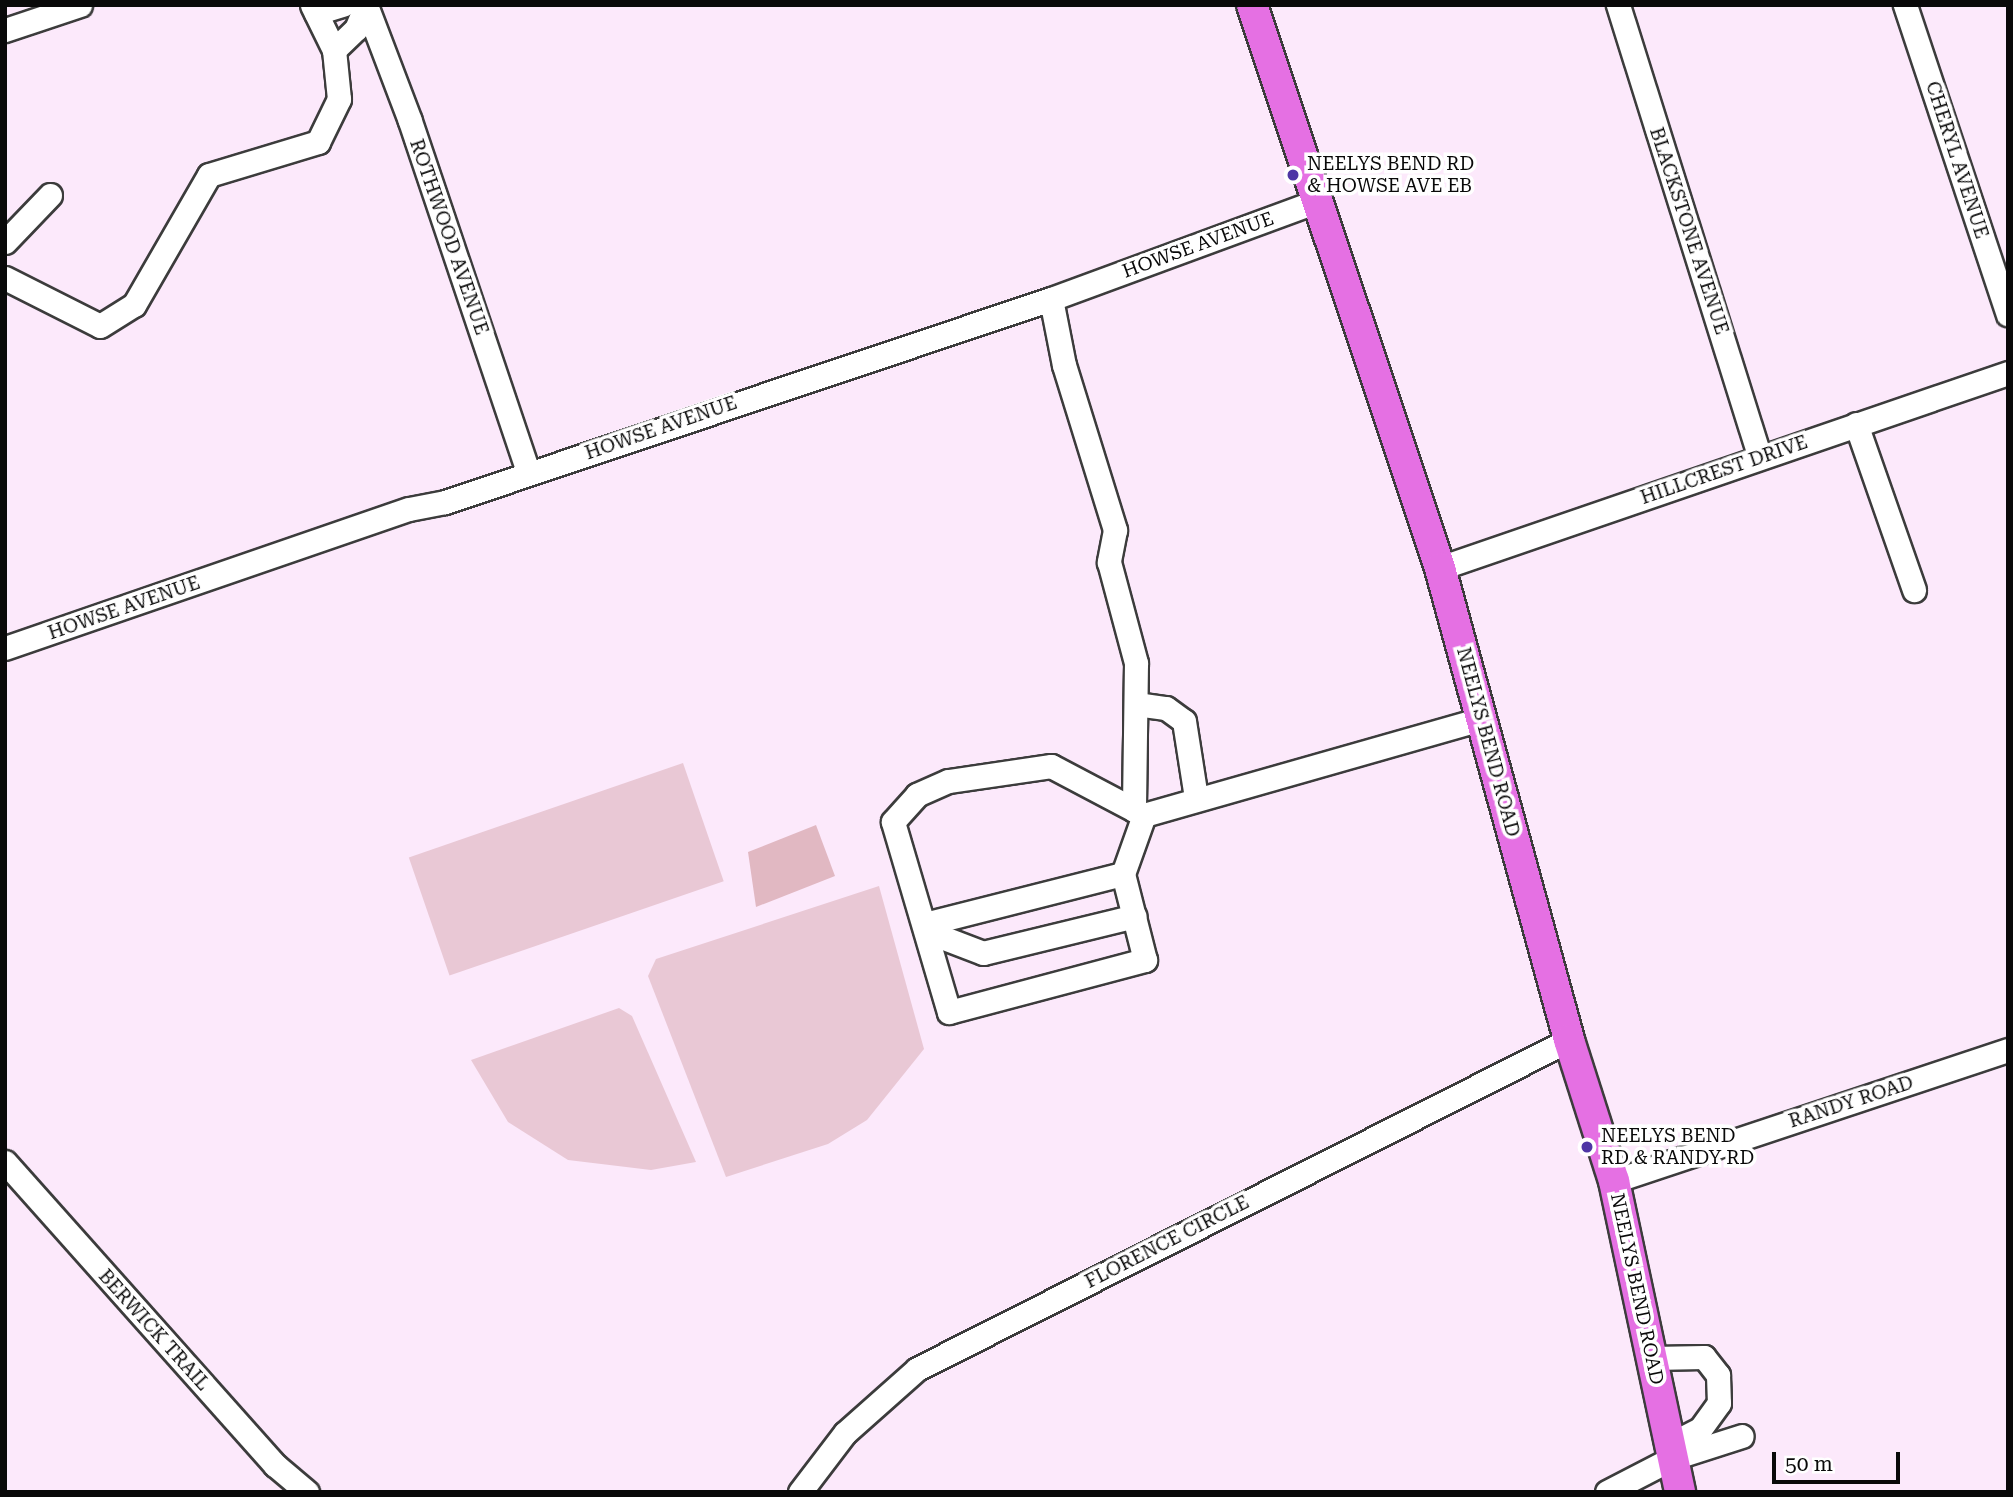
<!DOCTYPE html>
<style>
body{margin:0}
#map{position:relative;width:2013px;height:1497px;overflow:hidden;background:#fce9fb;font-family:"Roboto Serif",serif}
div>[style]{position:absolute}
.green>*{inset:0;background:#e1b8c2}
.pitch>*{inset:0;background:#e9c8d5;transform-origin:0 0}
.roads{filter:drop-shadow(2px 0 #3c3c3c) drop-shadow(-2px 0 #3c3c3c) drop-shadow(0 2px #3c3c3c) drop-shadow(0 -2px #3c3c3c)}
.minor>*{height:23px;margin:-11.5px;padding:0 11.5px;transform-origin:11.5px;border-radius:11.5px;background:#fff}
.major>*{height:30px;margin:-15px;padding:0 15px;transform-origin:15px;border-radius:15px;background:#e570e3}
.dots>*{width:19px;height:19px;translate:-50% -50%;box-sizing:border-box;border:4px solid #fff;border-radius:50%}
span{translate:-50% -50%;white-space:nowrap;text-align:center;line-height:1.15;-webkit-text-stroke:7px #fff;paint-order:stroke}
.street-label{font-size:19px;color:#090909}
.poi-label{font-size:19px;color:#090909}
.left{translate:0 -50%;text-align:left}
.frame{position:absolute;inset:0;border:7px solid #090909;pointer-events:none}
.scale{position:absolute;left:1772px;top:1452px;width:128px;height:32px;box-sizing:border-box;border:4px solid #090909;border-top:0;padding-left:9px;font-size:21px;line-height:24px;white-space:nowrap;color:#090909;-webkit-text-stroke:5px #fff;paint-order:stroke}
</style>
<div id="map">
<div class="green">
<i style="clip-path:polygon(816px 825px,835px 876px,756px 907px,748px 852px)"></i>
</div>
<div class="pitch">
<i style="left:683px;top:763px;width:125px;height:290px;rotate:71deg"></i>
<i style="clip-path:polygon(879px 886px,924px 1049px,867px 1120px,828px 1144px,726px 1177px,648px 976px,656px 959px)"></i>
<i style="clip-path:polygon(619px 1008px,632px 1016px,696px 1162px,651px 1170px,568px 1160px,508px 1122px,471px 1060px)"></i>
</div>
<div class="roads">
<div class="minor">
<i style="left:366px;top:5px;width:124px;rotate:69.2deg"></i>
<i style="left:410px;top:121px;width:369px;rotate:71.4deg"></i>
<i style="left:1618px;top:5px;width:474px;rotate:72.6deg"></i>
<i style="left:1905px;top:5px;width:326px;rotate:71.6deg"></i>
<i style="left:316px;top:13px;width:28px;rotate:-17deg"></i>
<i style="left:5px;top:30px;width:79px;rotate:-18.4deg"></i>
<i style="left:334px;top:50px;width:30px;rotate:-44deg"></i>
<i style="left:356px;top:29px;width:26px;rotate:-67deg"></i>
<i style="left:5px;top:242px;width:65px;rotate:-46.2deg"></i>
<i style="left:5px;top:278px;width:106px;rotate:26.8deg"></i>
<i style="left:100px;top:326px;width:40px;rotate:-32deg"></i>
<i style="left:134px;top:305px;width:150px;rotate:-60deg"></i>
<i style="left:209px;top:175px;width:114px;rotate:-16.8deg"></i>
<i style="left:318px;top:142px;width:48px;rotate:-64deg"></i>
<i style="left:339px;top:99px;width:49px;rotate:-95.8deg"></i>
<i style="left:334px;top:50px;width:50px;rotate:-116.1deg"></i>
<i style="left:1051px;top:299px;width:67px;rotate:78.9deg"></i>
<i style="left:1064px;top:365px;width:173px;rotate:72.8deg"></i>
<i style="left:1115px;top:530px;width:33px;rotate:101deg"></i>
<i style="left:1109px;top:562px;width:105px;rotate:75deg"></i>
<i style="left:1136px;top:663px;width:147px;rotate:90.8deg"></i>
<i style="left:1856px;top:424px;width:176px;rotate:70.7deg"></i>
<i style="left:1440px;top:568px;width:601px;rotate:-18.95deg"></i>
<i style="left:5px;top:648px;width:427px;rotate:-19deg"></i>
<i style="left:409px;top:509px;width:37px;rotate:-11deg"></i>
<i style="left:445px;top:502px;width:639px;rotate:-18.52deg"></i>
<i style="left:1051px;top:299px;width:281px;rotate:-20.2deg"></i>
<i style="left:1136px;top:704px;width:30px;rotate:8deg"></i>
<i style="left:1166px;top:708px;width:22px;rotate:36deg"></i>
<i style="left:1184px;top:721px;width:78px;rotate:81.1deg"></i>
<i style="left:1144px;top:815px;width:105px;rotate:-152.2deg"></i>
<i style="left:1051px;top:766px;width:104px;rotate:171.7deg"></i>
<i style="left:948px;top:781px;width:34px;rotate:156deg"></i>
<i style="left:917px;top:795px;width:36px;rotate:132deg"></i>
<i style="left:893px;top:822px;width:198px;rotate:73.6deg"></i>
<i style="left:949px;top:1012px;width:203px;rotate:-14.9deg"></i>
<i style="left:1145px;top:960px;width:89px;rotate:-104.3deg"></i>
<i style="left:1123px;top:874px;width:63px;rotate:-70.4deg"></i>
<i style="left:1144px;top:815px;width:350px;rotate:-15.9deg"></i>
<i style="left:925px;top:924px;width:24px;rotate:36deg"></i>
<i style="left:944px;top:938px;width:42px;rotate:21deg"></i>
<i style="left:983px;top:953px;width:156px;rotate:-13.7deg"></i>
<i style="left:925px;top:924px;width:204px;rotate:-14.2deg"></i>
<i style="left:5px;top:1162px;width:406px;rotate:48.3deg"></i>
<i style="left:275px;top:1465px;width:42px;rotate:40.2deg"></i>
<i style="left:1614px;top:1181px;width:415px;rotate:-18.4deg"></i>
<i style="left:1652px;top:1358px;width:52px;rotate:-1.1deg"></i>
<i style="left:1704px;top:1357px;width:23px;rotate:52deg"></i>
<i style="left:1718px;top:1375px;width:28px;rotate:88deg"></i>
<i style="left:1719px;top:1403px;width:32px;rotate:126deg"></i>
<i style="left:1700px;top:1429px;width:34px;rotate:153deg"></i>
<i style="left:800px;top:1492px;width:74px;rotate:-52.7deg"></i>
<i style="left:845px;top:1433px;width:96px;rotate:-41.6deg"></i>
<i style="left:917px;top:1369px;width:730px;rotate:-26.78deg"></i>
<i style="left:1607px;top:1492px;width:74px;rotate:-27.3deg"></i>
<i style="left:1673px;top:1458px;width:72px;rotate:-17.7deg"></i>
</div>
<div class="major">
<i style="left:1252px;top:5px;width:594px;rotate:71.53deg"></i>
<i style="left:1440px;top:568px;width:489px;rotate:74.7deg"></i>
<i style="left:1569px;top:1040px;width:148px;rotate:72.3deg"></i>
<i style="left:1614px;top:1181px;width:318px;rotate:78deg"></i>
</div>
</div>
<div class="dots">
<i style="left:1293px;top:175px;background:#4e36a5"></i>
<i style="left:1587px;top:1147px;background:#4e36a5"></i>
</div>
<div class="street-label">
<span style="left:1957px;top:160px;rotate:72deg">CHERYL AVENUE</span>
<span style="left:1689px;top:231px;rotate:72deg">BLACKSTONE AVENUE</span>
<span style="left:449px;top:237px;rotate:71deg">ROTHWOOD AVENUE</span>
<span style="left:1198px;top:245px;rotate:-20deg">HOWSE AVENUE</span>
<span style="left:661px;top:428px;rotate:-19deg">HOWSE AVENUE</span>
<span style="left:1724px;top:470px;rotate:-19deg">HILLCREST DRIVE</span>
<span style="left:124px;top:608px;rotate:-19deg">HOWSE AVENUE</span>
<span style="left:1488px;top:742px;rotate:75deg">NEELYS BEND ROAD</span>
<span style="left:1851px;top:1102px;rotate:-18deg">RANDY ROAD</span>
<span style="left:1167px;top:1242px;rotate:-27deg">FLORENCE CIRCLE</span>
<span style="left:1637px;top:1289px;rotate:78deg">NEELYS BEND ROAD</span>
<span style="left:154px;top:1330px;rotate:48deg">BERWICK TRAIL</span>
</div>
<div class="poi-label">
<span class="left" style="left:1307px;top:175px">NEELYS BEND RD<br>&amp; HOWSE AVE EB</span>
<span class="left" style="left:1601px;top:1147px">NEELYS BEND<br>RD &amp; RANDY RD</span>
</div>
<div class="frame"></div>
<div class="scale">50 m</div>
</div>
